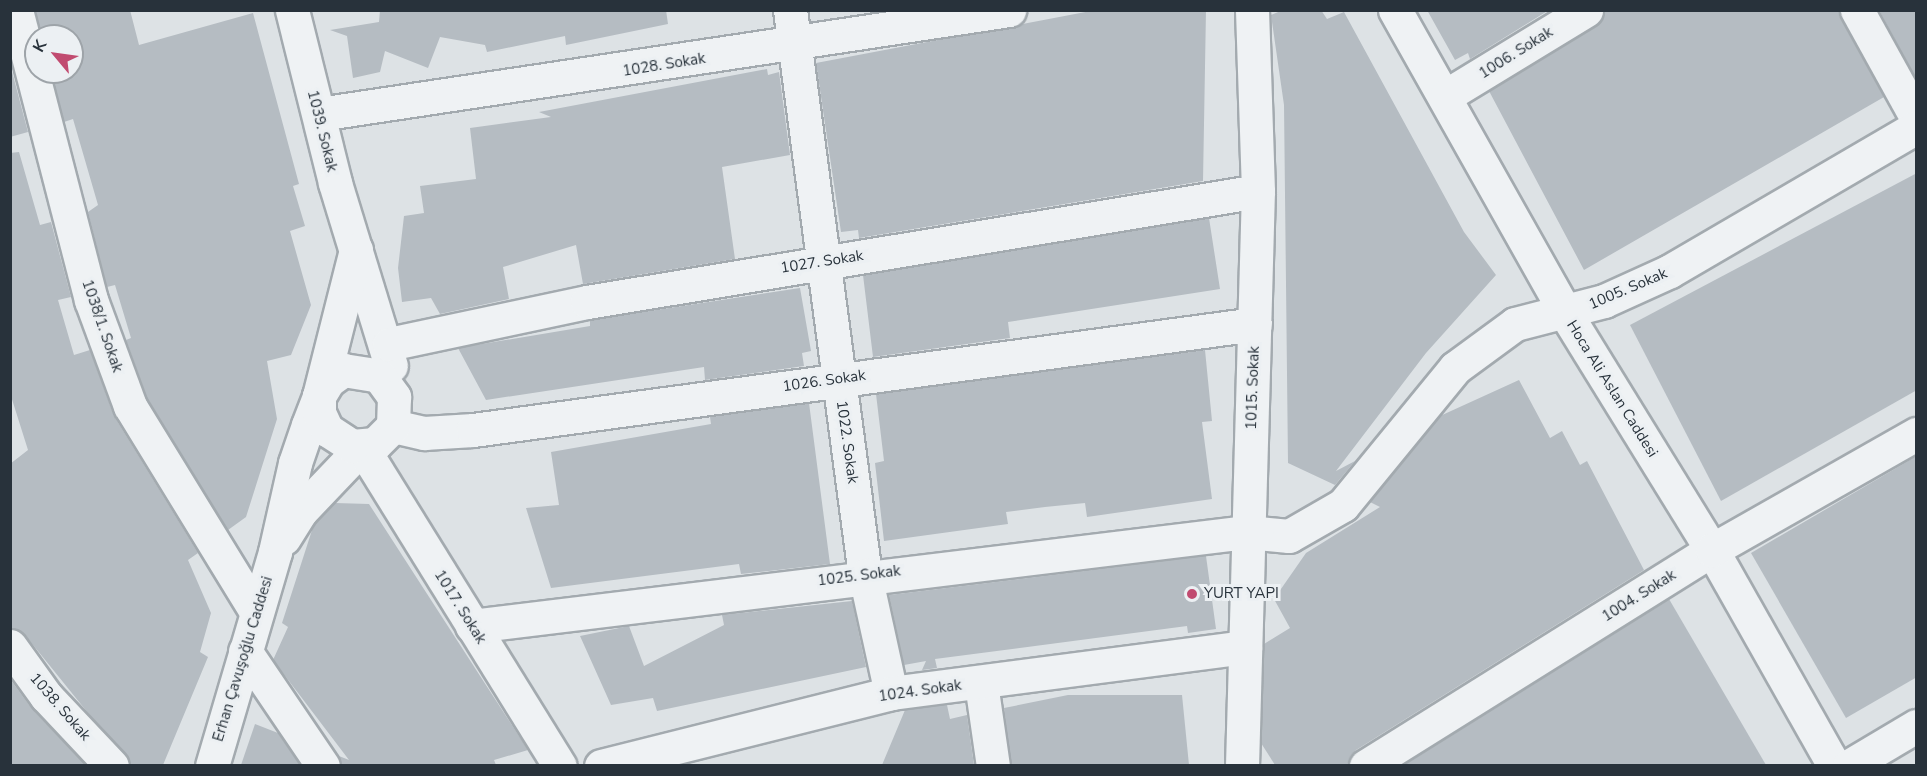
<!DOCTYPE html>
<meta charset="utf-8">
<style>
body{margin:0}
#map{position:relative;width:1927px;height:776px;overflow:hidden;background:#dde2e5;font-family:"Nunito Sans",sans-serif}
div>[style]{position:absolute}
.building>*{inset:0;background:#b5bcc2}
.roads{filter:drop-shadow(2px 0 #a3aaaf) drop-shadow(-2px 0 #a3aaaf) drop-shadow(0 2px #a3aaaf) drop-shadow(0 -2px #a3aaaf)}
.minor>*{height:33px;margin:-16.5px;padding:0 16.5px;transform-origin:16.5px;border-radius:16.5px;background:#eff2f4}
.dots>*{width:16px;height:16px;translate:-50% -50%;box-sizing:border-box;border:3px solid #ecf0f3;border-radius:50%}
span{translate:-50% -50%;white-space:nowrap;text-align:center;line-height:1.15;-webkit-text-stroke:6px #ecf0f3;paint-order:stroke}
.street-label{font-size:15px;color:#28323b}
.poi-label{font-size:15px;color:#28323b}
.left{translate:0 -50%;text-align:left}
.frame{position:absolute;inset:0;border:12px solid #28323b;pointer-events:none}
.north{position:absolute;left:24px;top:24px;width:60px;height:60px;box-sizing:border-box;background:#ecf0f3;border:2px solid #9ea4a9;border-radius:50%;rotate:299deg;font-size:16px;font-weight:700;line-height:24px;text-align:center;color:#28323b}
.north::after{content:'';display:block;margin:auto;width:21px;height:27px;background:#c14b70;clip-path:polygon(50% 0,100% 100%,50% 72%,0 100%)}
</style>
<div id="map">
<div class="building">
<i style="clip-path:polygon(35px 10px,130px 10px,139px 45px,253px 13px,299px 184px,293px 186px,305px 226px,290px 231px,311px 305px,291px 355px,267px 361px,277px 419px,246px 517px,228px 530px,147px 398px,126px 340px,131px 338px,115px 285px,107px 287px,88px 212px,98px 205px,73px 119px,64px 122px,51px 72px,72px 72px,72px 36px,42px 36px)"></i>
<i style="clip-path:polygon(380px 10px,666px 10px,668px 24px,566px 45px,565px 36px,487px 52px,485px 45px,440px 37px,428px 68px,385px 51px,380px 72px,353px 78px,347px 36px,330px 30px,379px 22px)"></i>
<i style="clip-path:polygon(1096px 10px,1206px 10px,1203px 181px,859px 238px,858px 230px,841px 232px,816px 63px)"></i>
<i style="clip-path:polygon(1283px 10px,1321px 10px,1327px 19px,1344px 12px,1464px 232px,1496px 275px,1426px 353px,1336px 471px,1355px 461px,1335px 485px,1288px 463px,1284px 105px,1271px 15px)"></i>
<i style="clip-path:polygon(1427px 10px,1549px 10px,1470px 59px,1468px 53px,1455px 60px)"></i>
<i style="clip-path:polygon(1605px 10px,1838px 10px,1884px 97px,1584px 270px,1489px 91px,1596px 26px)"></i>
<i style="clip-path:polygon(1879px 10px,1917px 10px,1917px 79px,1916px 79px)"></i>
<i style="clip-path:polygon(10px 64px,28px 132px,10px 137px)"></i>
<i style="clip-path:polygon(767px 69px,768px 75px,779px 72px,790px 155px,722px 167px,735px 259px,583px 284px,576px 245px,503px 267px,509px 299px,440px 314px,431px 298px,402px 302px,398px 268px,404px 216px,424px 213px,420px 186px,476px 179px,470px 128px,551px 117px,539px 112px)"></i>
<i style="clip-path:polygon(19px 152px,40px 225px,51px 222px,71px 297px,58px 300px,74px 355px,90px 350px,114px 416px,198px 553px,188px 560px,211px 613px,200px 652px,208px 657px,163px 765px,130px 765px,25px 635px,10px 628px,10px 464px,28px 450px,10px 393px,10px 153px)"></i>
<i style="clip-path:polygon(1917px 173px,1917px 390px,1721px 501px,1630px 325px)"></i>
<i style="clip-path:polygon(1209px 218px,1220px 289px,1008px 322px,1010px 338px,873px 357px,863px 275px)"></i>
<i style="clip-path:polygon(800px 288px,811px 351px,802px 353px,804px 366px,705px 380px,704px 367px,486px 400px,458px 348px,590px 326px,590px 320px)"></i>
<i style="clip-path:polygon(1205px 350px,1212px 421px,1202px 422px,1212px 499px,1087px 517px,1085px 503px,1045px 507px,1006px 512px,1008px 524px,884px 541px,875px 463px,884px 461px,876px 394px)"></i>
<i style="clip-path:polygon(1519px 380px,1550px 438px,1562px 431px,1580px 465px,1587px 461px,1644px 570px,1356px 750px,1347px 765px,1275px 765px,1261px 743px,1264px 644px,1290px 628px,1274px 599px,1306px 553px,1380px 507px,1370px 502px,1440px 416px)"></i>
<i style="clip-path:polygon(809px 403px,830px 564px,741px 574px,739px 564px,551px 588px,526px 508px,559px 505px,551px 452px,711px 424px,710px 417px)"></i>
<i style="clip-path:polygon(1917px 456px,1917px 677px,1846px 718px,1751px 553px)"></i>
<i style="clip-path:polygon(335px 503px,369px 504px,528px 750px,494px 760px,496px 765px,342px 765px,339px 756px,349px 760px,273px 660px,288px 627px,282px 623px,313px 527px)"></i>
<i style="clip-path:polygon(1206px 556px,1216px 629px,1188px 633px,1187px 626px,935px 659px,937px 668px,922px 670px,926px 661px,904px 665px,889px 595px)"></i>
<i style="clip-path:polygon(1669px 599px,1766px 765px,1402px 765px)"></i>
<i style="clip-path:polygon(852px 601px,866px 667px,657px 711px,653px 698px,611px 705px,580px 636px,629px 626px,644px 666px,724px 625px,722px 615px)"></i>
<i style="clip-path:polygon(10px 679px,32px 709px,86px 765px,10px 765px)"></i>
<i style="clip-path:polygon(1068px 695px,1182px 695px,1189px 765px,1011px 765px,1004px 708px)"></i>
<i style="clip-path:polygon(947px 705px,950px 719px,967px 715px,974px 765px,882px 765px,905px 710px)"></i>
<i style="clip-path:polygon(255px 724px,278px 733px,300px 765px,241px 765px)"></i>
</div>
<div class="roads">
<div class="minor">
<i style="left:16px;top:10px;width:300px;rotate:75.5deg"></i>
<i style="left:91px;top:300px;width:113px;rotate:69.8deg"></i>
<i style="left:130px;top:406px;width:241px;rotate:58.5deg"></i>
<i style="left:292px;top:10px;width:178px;rotate:76deg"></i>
<i style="left:335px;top:183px;width:191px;rotate:73deg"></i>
<i style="left:790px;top:10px;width:570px;rotate:82.44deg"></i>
<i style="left:865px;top:575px;width:121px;rotate:77.6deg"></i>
<i style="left:1395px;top:10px;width:349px;rotate:60.6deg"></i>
<i style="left:1566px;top:314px;width:278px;rotate:58.3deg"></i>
<i style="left:1712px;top:550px;width:248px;rotate:60.5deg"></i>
<i style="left:1857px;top:10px;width:122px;rotate:61.1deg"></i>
<i style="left:1447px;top:95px;width:163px;rotate:-31.4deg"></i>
<i style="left:319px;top:114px;width:698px;rotate:-8.57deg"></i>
<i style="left:389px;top:344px;width:202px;rotate:-12deg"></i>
<i style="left:587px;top:302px;width:680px;rotate:-9.39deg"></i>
<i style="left:393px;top:426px;width:32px;rotate:13deg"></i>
<i style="left:424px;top:433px;width:49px;rotate:-3.5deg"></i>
<i style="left:473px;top:430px;width:789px;rotate:-7.72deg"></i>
<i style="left:284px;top:538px;width:31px;rotate:-58deg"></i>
<i style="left:300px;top:512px;width:90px;rotate:-46.4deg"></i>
<i style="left:362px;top:447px;width:375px;rotate:58.2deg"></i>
<i style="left:472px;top:626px;width:781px;rotate:-6.92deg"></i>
<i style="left:1247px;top:532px;width:42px;rotate:5.4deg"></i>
<i style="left:1289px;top:536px;width:62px;rotate:-29.9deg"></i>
<i style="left:1343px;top:505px;width:177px;rotate:-50.7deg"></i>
<i style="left:1455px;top:368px;width:74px;rotate:-36.3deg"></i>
<i style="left:1515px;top:324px;width:92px;rotate:-14.5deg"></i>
<i style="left:1604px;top:301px;width:72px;rotate:-24.4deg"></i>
<i style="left:1670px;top:271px;width:285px;rotate:-30.3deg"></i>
<i style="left:10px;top:646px;width:62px;rotate:54.2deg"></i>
<i style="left:46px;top:696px;width:96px;rotate:46.7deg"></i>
<i style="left:245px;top:651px;width:139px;rotate:55.9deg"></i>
<i style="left:981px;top:683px;width:84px;rotate:81.8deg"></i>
<i style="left:212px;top:766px;width:223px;rotate:-73.6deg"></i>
<i style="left:275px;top:552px;width:91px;rotate:-77.3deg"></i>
<i style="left:295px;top:463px;width:40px;rotate:-71.1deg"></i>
<i style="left:308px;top:425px;width:31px;rotate:-69deg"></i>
<i style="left:319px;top:396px;width:17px;rotate:-59deg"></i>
<i style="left:328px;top:381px;width:19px;rotate:-36deg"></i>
<i style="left:343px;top:370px;width:36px;rotate:9deg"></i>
<i style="left:379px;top:376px;width:26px;rotate:54deg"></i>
<i style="left:394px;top:397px;width:29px;rotate:92deg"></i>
<i style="left:393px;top:426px;width:25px;rotate:135deg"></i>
<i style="left:375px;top:444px;width:23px;rotate:175deg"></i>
<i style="left:352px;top:446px;width:30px;rotate:-147deg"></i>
<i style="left:327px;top:430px;width:19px;rotate:-115deg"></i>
<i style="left:319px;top:413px;width:17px;rotate:-90deg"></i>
<i style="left:319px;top:396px;width:151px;rotate:-75.8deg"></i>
<i style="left:601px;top:766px;width:299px;rotate:-14.1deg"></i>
<i style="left:891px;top:693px;width:357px;rotate:-7.4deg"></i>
<i style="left:1242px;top:766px;width:575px;rotate:-88.41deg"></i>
<i style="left:1258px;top:191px;width:181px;rotate:-91.9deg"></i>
<i style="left:1366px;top:766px;width:408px;rotate:-32deg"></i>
<i style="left:1712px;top:550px;width:235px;rotate:-29.6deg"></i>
<i style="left:1849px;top:766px;width:78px;rotate:-30.8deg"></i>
</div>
</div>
<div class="dots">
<i style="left:1192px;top:594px;background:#c14b70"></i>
</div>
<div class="street-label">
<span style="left:1516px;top:53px;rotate:-32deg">1006. Sokak</span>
<span style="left:664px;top:65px;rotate:-9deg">1028. Sokak</span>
<span style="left:322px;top:131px;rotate:76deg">1039. Sokak</span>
<span style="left:822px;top:262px;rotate:-9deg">1027. Sokak</span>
<span style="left:1628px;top:289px;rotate:-23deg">1005. Sokak</span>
<span style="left:102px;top:326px;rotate:71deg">1038/1. Sokak</span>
<span style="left:824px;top:381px;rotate:-8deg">1026. Sokak</span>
<span style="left:1253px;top:388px;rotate:-88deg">1015. Sokak</span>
<span style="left:1612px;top:389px;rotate:58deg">Hoca Ali Aslan Caddesi</span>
<span style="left:847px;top:442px;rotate:82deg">1022. Sokak</span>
<span style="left:859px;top:576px;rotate:-7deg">1025. Sokak</span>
<span style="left:1639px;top:596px;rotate:-32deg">1004. Sokak</span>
<span style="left:460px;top:607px;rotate:58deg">1017. Sokak</span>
<span style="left:243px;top:659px;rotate:-73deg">Erhan Çavuşoğlu Caddesi</span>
<span style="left:920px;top:691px;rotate:-8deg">1024. Sokak</span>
<span style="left:60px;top:707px;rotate:49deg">1038. Sokak</span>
</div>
<div class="poi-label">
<span class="left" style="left:1204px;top:594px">YURT YAPI</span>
</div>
<div class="frame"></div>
<div class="north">K</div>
</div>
